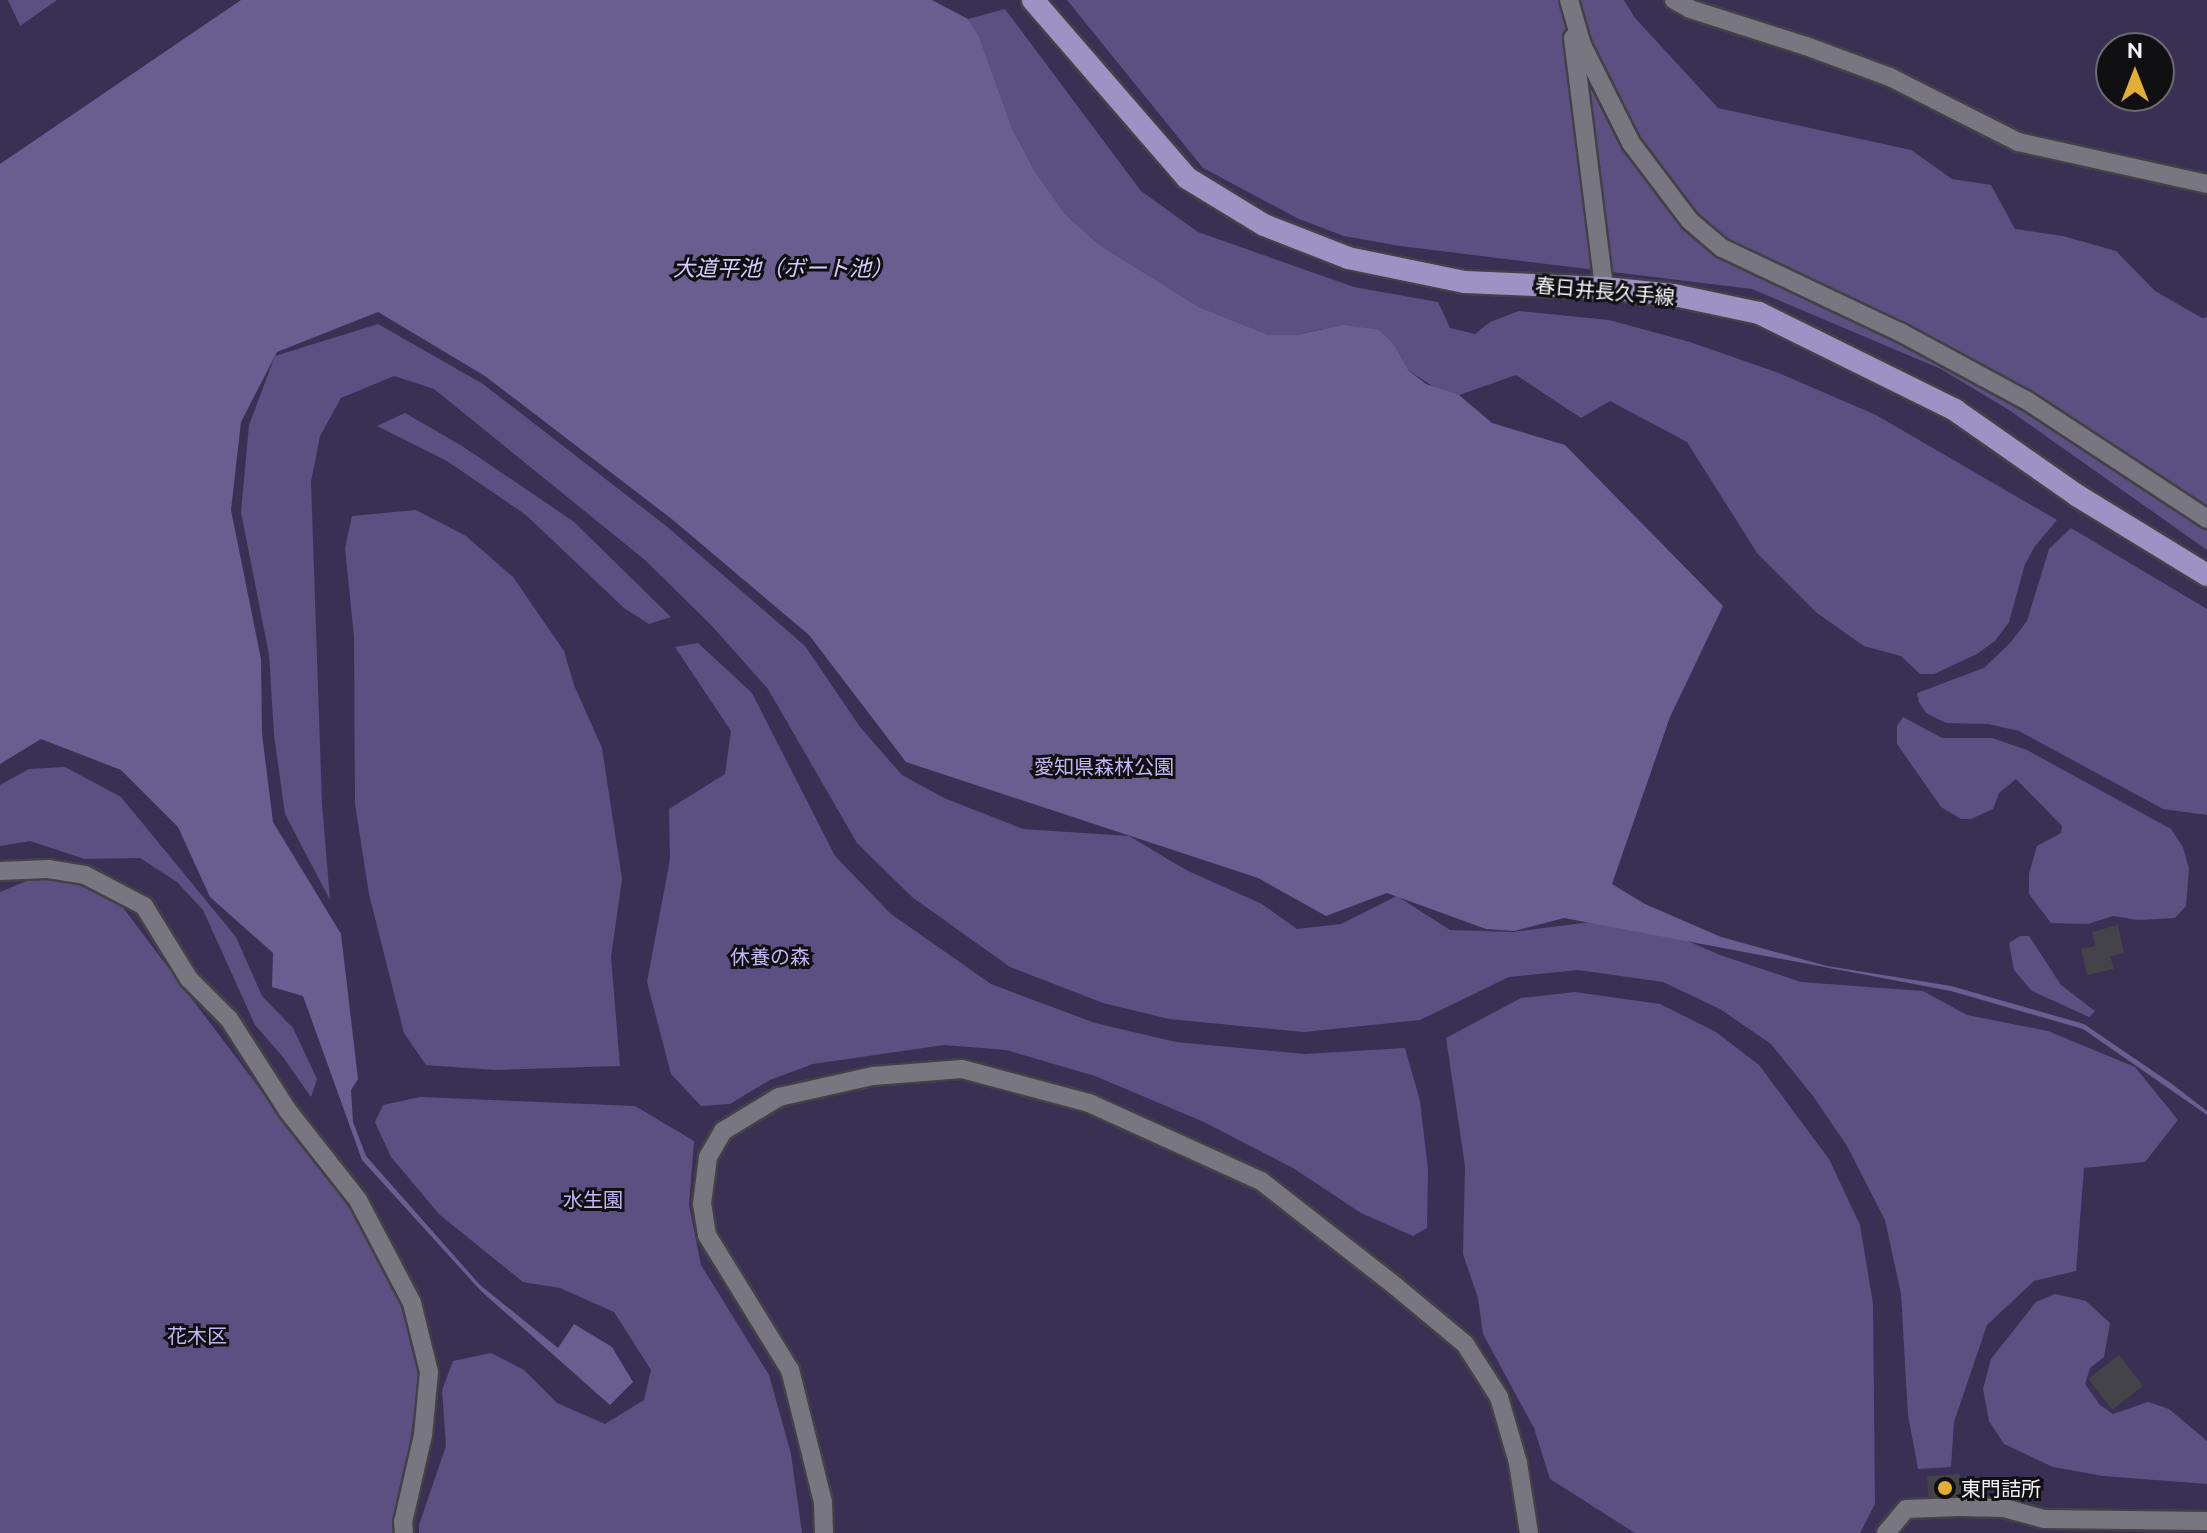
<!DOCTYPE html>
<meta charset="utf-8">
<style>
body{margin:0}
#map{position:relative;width:2207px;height:1533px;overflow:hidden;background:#28262d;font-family:Ubuntu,"Noto Sans JP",sans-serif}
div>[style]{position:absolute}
.green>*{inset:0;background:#393054}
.forest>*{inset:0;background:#5c5082}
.water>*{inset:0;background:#6a5e91}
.building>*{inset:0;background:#44434a;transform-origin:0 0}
.roads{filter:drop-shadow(2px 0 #434147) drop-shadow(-2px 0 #434147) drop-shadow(0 2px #434147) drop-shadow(0 -2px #434147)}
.service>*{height:18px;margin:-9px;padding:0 9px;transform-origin:9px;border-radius:9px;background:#78767e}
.primary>*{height:22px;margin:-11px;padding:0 11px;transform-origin:11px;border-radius:11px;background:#9e92c5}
.dots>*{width:22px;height:22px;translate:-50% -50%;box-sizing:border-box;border:4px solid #101013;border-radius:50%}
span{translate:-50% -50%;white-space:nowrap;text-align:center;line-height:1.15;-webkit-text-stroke:6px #101013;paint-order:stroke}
.street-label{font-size:20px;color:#f5f4f9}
.park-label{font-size:20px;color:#c3b6f4}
.poi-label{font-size:20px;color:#f5f4f9}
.left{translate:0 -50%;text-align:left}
.water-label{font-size:22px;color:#d5ccfb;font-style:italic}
.north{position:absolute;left:2095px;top:32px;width:80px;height:80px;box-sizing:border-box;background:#101013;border:2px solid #6c6b6f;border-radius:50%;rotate:0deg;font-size:22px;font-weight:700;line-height:32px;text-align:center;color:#f5f4f9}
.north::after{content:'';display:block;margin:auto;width:28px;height:36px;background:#e3ae34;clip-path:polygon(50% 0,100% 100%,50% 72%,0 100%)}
</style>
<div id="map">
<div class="green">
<i style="clip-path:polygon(evenodd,0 0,2207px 0,2207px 1533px,0 1533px,0 0,2111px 48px,2159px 48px,2159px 96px,2111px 96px,2111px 48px)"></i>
</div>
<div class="forest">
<i style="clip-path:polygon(8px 0,57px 0,20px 26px)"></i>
<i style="clip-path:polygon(1067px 0,1624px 0,1635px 18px,1718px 108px,1911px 150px,1952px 179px,1991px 185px,2015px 229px,2063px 236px,2116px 251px,2155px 291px,2202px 318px,2207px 317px,2207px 550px,2009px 410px,1941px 369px,1752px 289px,1400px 246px,1344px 236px,1299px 219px,1203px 168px)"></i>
<i style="clip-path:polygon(1005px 9px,1141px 191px,1198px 232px,1354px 287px,1438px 302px,1450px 328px,1475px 334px,1490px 322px,1519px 311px,1609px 320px,1690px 342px,1776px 372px,1876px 415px,2057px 520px,2035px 546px,2025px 564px,2009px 622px,1995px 641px,1977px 654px,1934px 674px,1920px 674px,1901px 656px,1864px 646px,1817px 613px,1757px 553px,1687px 442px,1610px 401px,1581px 418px,1516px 375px,1459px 395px,1442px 392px,1409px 371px,1395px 346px,1322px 329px,1295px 335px,1269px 335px,1199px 307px,1098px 244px,1065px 214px,1034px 170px,1012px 128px,979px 36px,968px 19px)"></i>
<i style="clip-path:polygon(378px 324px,483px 384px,665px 525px,805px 646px,860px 727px,902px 775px,944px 798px,1023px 829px,1129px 836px,1186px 870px,1262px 904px,1297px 929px,1341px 924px,1397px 896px,1450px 930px,1513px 932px,1599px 921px,1655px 927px,1720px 955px,1801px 982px,1923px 991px,1967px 1015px,2048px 1031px,2135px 1067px,2178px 1120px,2145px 1162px,2084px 1168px,2076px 1271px,2034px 1281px,1987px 1325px,1954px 1422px,1951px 1467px,1918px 1469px,1908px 1415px,1901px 1294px,1885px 1220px,1847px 1146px,1813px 1096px,1771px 1044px,1720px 1009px,1663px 982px,1578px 970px,1509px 977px,1420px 1020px,1304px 1032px,1169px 1019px,1103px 1003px,1010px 967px,912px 897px,857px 843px,768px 689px,712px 626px,645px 560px,434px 389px,394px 376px,341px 398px,320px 436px,311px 482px,322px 804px,330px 900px,285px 814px,274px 735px,269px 655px,241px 512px,249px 425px,275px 356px)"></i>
<i style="clip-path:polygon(405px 413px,462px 446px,573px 521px,671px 617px,649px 624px,624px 608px,526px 515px,447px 461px,377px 426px)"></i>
<i style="clip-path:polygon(416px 510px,466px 536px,513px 577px,564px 651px,574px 685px,602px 748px,622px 879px,611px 957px,620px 1066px,495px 1070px,426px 1065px,404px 1033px,369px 894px,355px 804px,354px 637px,345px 548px,352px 516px)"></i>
<i style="clip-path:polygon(2071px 528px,2207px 609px,2207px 815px,2163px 809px,2019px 731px,1988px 724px,1946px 723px,1926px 713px,1919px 702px,1917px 693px,1984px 668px,2010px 643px,2027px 621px,2049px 549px)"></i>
<i style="clip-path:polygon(698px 643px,752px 693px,835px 856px,891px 914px,991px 984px,1095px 1023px,1176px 1042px,1305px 1054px,1405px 1048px,1420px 1101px,1428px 1170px,1427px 1228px,1413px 1236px,1361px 1213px,1293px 1168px,1204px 1122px,1095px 1076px,1006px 1050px,944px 1045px,813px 1064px,770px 1080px,730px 1104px,701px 1106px,671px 1074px,647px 982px,670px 859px,669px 809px,725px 774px,731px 731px,675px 647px)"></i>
<i style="clip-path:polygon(1903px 717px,1942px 738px,1992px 738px,2027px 750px,2171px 829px,2183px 847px,2189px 869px,2186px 906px,2175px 918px,2138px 920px,2113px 916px,2088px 924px,2051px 923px,2029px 894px,2029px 874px,2037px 846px,2061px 833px,2062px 826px,2016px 779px,1999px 793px,1993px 809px,1971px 819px,1961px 819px,1941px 807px,1897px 744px,1897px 726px)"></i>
<i style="clip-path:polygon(65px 767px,121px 797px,236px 937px,262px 996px,293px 1028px,317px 1079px,311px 1097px,283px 1057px,255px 1025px,203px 910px,177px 882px,140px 858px,85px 859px,30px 841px,0 846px,0 785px,29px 769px)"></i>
<i style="clip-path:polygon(39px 876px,80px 880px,115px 897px,281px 1117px,353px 1206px,404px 1305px,420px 1372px,397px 1533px,0 1533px,0 892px)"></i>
<i style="clip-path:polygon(2020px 936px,2029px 936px,2061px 985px,2095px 1011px,2089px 1017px,2032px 991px,2014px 970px,2009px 943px)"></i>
<i style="clip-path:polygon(1575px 992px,1660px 1004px,1716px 1032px,1759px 1065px,1829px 1159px,1860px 1225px,1873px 1304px,1875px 1504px,1860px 1533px,1635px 1533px,1550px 1479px,1534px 1428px,1483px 1334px,1478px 1298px,1463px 1254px,1465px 1166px,1446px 1038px,1521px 998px)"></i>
<i style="clip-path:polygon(420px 1097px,635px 1106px,694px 1141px,689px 1205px,701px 1265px,769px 1375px,791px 1454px,802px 1533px,419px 1533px,419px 1525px,446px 1446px,442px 1390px,453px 1361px,491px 1353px,524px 1370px,557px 1403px,605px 1424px,644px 1400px,651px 1370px,614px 1312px,560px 1288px,523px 1282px,440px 1215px,391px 1157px,375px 1122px,383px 1105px)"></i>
<i style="clip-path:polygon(2055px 1294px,2086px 1301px,2110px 1323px,2104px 1357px,2090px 1368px,2085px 1384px,2100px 1405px,2113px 1414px,2148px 1402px,2169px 1409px,2207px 1441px,2207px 1484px,2103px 1476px,2053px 1467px,2004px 1444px,1989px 1421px,1983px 1389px,1991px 1359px,2036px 1302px)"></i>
</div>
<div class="water">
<i style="clip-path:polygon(241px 0,932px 0,968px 19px,979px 36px,1012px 128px,1034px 170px,1065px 214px,1098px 244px,1199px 307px,1269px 335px,1295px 335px,1344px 325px,1379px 330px,1395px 346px,1409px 371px,1426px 384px,1459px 395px,1492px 423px,1565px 445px,1723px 606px,1670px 717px,1612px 884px,1645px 904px,1721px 937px,1827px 966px,1951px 986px,2084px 1024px,2172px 1084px,2207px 1111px,2207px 1115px,2083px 1029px,1951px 991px,1564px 918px,1514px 931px,1486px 929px,1387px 893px,1326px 916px,1258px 878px,906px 762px,809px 635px,673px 520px,485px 376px,378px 312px,277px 352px,241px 422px,231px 510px,261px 659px,262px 734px,273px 822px,341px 934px,358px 1079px,351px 1090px,353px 1122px,366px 1156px,480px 1285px,558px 1348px,574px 1324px,612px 1347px,633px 1382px,610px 1405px,481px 1291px,362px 1160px,303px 996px,272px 987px,273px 953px,210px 897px,178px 827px,121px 770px,41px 739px,0 764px,0 164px)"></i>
</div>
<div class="building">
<i style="clip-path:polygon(2118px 925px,2124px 953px,2110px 956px,2114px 969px,2087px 975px,2081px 949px,2095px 946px,2092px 932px)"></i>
<i style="left:2119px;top:1355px;width:39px;height:39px;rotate:52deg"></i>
<i style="left:1960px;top:1474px;width:26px;height:33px;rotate:86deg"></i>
</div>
<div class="roads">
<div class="service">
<i style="left:1569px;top:0;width:47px;rotate:73.9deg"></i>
<i style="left:1582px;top:45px;width:110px;rotate:63.4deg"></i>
<i style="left:1631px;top:143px;width:98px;rotate:52.9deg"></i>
<i style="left:1690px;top:221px;width:42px;rotate:40.2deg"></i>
<i style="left:1722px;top:248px;width:197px;rotate:25.3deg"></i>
<i style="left:1900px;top:332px;width:143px;rotate:28.4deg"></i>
<i style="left:2026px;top:400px;width:217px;rotate:33.3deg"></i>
<i style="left:1674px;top:0;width:18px;rotate:29deg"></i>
<i style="left:1690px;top:9px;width:122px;rotate:17.7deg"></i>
<i style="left:1806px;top:46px;width:90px;rotate:20.3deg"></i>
<i style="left:1890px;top:77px;width:144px;rotate:26.9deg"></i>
<i style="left:2018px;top:142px;width:194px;rotate:12.5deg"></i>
<i style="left:1573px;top:38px;width:252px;rotate:82.9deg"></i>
<i style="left:0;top:871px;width:48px;rotate:-2.4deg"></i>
<i style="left:48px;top:869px;width:37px;rotate:9deg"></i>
<i style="left:85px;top:875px;width:67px;rotate:27.7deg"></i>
<i style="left:144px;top:906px;width:86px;rotate:58.3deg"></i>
<i style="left:189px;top:979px;width:57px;rotate:45deg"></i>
<i style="left:229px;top:1019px;width:109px;rotate:57.3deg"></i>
<i style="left:288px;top:1111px;width:113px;rotate:51.8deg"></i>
<i style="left:358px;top:1200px;width:116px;rotate:62.3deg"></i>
<i style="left:412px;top:1303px;width:71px;rotate:76.2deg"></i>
<i style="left:429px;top:1372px;width:63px;rotate:95.4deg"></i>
<i style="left:423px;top:1435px;width:89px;rotate:102.9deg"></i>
<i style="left:403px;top:1522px;width:11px;rotate:85deg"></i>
<i style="left:824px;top:1533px;width:31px;rotate:-92deg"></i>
<i style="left:823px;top:1502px;width:136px;rotate:-104deg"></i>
<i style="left:790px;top:1370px;width:158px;rotate:-121.6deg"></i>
<i style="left:707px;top:1235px;width:31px;rotate:-99deg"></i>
<i style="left:702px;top:1204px;width:47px;rotate:-82.7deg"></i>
<i style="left:708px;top:1157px;width:30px;rotate:-60deg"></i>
<i style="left:723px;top:1131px;width:66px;rotate:-31.3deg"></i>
<i style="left:779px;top:1097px;width:96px;rotate:-12.6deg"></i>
<i style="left:873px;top:1076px;width:89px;rotate:-4.5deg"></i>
<i style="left:962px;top:1069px;width:131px;rotate:15deg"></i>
<i style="left:1089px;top:1103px;width:189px;rotate:24.4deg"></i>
<i style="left:1261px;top:1181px;width:169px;rotate:38deg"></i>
<i style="left:1394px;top:1285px;width:92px;rotate:39.7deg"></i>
<i style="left:1465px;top:1344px;width:63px;rotate:57.3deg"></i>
<i style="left:1499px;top:1397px;width:69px;rotate:73.9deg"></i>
<i style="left:1518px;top:1463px;width:71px;rotate:81.1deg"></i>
<i style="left:1886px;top:1533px;width:31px;rotate:-50deg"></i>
<i style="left:1906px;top:1509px;width:52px;rotate:-2.2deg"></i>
<i style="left:1958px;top:1507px;width:46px;rotate:1.2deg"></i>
<i style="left:2004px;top:1508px;width:41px;rotate:15.4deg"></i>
<i style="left:2044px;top:1519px;width:163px;rotate:0.7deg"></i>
</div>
<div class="primary">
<i style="left:1033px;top:0;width:235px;rotate:49.1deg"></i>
<i style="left:1187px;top:178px;width:90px;rotate:31.4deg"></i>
<i style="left:1264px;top:225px;width:90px;rotate:21.4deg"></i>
<i style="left:1348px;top:258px;width:119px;rotate:11.6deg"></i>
<i style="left:1465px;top:282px;width:139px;rotate:2.5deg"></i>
<i style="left:1604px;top:288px;width:70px;rotate:5.7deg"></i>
<i style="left:1674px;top:295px;width:87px;rotate:12deg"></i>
<i style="left:1759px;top:313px;width:219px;rotate:26.3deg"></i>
<i style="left:1955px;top:410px;width:150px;rotate:35deg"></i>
<i style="left:2078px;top:496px;width:151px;rotate:31.5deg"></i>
</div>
</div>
<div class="dots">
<i style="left:1945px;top:1488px;background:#e3ae34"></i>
</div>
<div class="street-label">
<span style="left:1605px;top:291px;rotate:5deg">春日井長久手線</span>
</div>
<div class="park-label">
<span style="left:1104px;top:766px">愛知県森林公園</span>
<span style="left:770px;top:956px">休養の森</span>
<span style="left:593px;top:1199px">水生園</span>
<span style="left:197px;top:1335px">花木区</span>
</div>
<div class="poi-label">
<span class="left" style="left:1961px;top:1488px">東門詰所</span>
</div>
<div class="water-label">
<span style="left:783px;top:268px">大道平池（ボート池）</span>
</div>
<div class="north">N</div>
</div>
